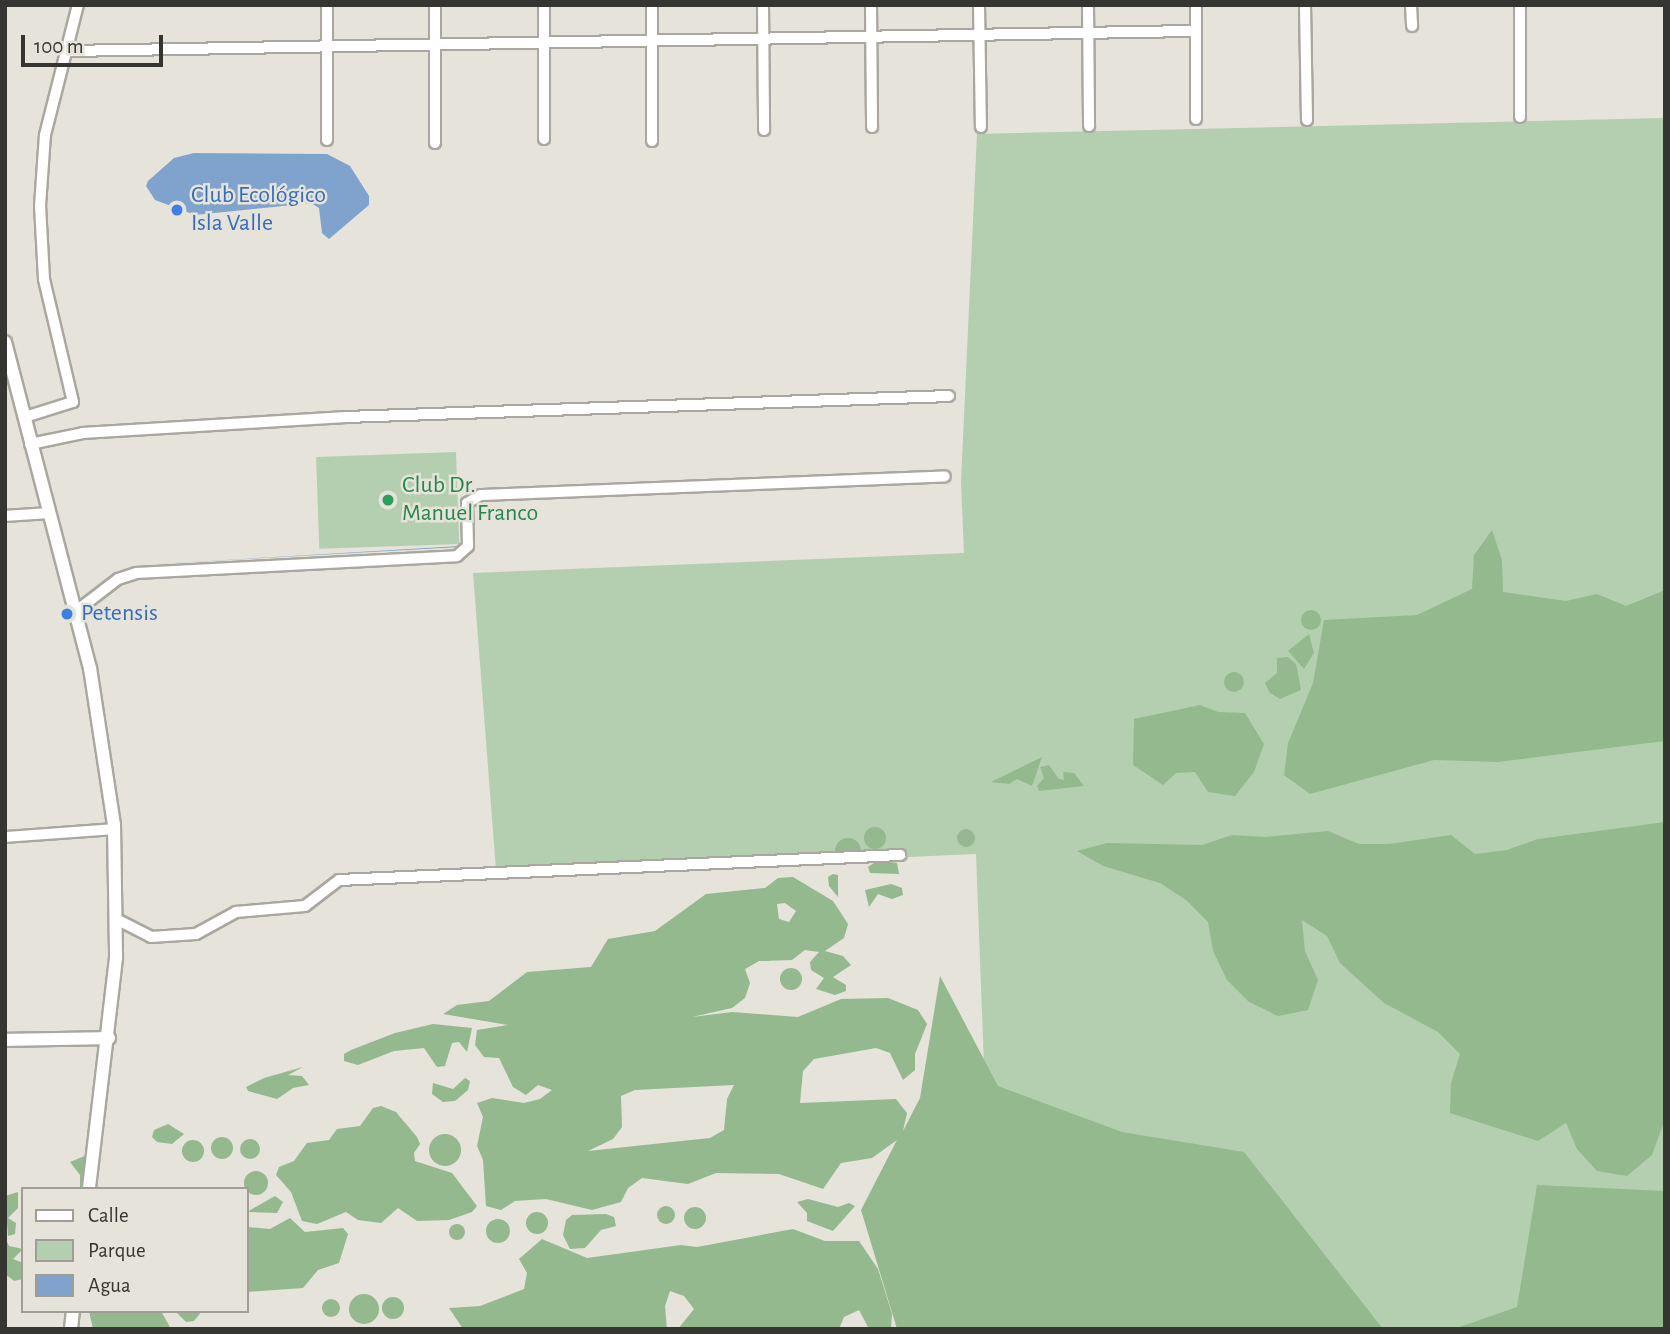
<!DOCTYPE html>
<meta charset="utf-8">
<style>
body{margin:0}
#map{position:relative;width:1670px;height:1334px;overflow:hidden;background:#e5e3da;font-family:"Alegreya Sans",sans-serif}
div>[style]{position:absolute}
.green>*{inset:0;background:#b3cfaf;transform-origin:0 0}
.forest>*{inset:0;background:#94b98e}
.round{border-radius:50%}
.water>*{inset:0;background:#7fa3cc}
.roads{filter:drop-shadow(2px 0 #a9a79f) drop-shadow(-2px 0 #a9a79f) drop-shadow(0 2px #a9a79f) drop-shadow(0 -2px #a9a79f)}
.minor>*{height:10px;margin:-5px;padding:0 5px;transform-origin:5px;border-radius:5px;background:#fff}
.tertiary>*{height:12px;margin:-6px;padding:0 6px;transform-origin:6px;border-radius:6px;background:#fff}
.dots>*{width:19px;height:19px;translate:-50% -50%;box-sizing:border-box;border:4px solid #e5e3da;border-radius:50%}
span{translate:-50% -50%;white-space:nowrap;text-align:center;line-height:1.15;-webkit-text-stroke:5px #e5e3da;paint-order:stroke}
.shop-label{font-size:24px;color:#366cbe}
.left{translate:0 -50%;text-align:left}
.leisure-label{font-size:24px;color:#27864d}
.frame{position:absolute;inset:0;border:7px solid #353531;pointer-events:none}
.legend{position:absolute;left:21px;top:1187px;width:228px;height:126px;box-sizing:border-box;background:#e5e3da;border:2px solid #9f9d96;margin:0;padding:9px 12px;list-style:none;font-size:21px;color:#353531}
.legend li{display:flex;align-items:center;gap:14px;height:35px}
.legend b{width:35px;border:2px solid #9f9d96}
.scale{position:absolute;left:21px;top:35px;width:142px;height:32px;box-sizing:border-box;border:4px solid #353531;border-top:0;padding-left:9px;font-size:21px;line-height:24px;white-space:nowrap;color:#353531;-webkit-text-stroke:5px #e5e3da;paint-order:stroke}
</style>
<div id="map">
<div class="green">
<i style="clip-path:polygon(1665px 118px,1665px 1329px,994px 1329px,976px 854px,908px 857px,906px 851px,496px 870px,473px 573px,964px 553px,961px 482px,977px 134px)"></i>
<i style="left:456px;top:452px;width:92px;height:140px;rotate:88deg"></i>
</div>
<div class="forest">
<i style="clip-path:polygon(1492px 530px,1502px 560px,1503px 592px,1566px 601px,1597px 594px,1626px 606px,1665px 590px,1665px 741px,1498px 762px,1434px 760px,1310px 794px,1284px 775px,1288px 743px,1313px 683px,1324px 620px,1417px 615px,1472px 589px,1474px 555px)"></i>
<i class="round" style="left:1301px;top:610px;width:20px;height:20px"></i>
<i style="clip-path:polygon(1309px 634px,1314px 653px,1304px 669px,1288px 651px)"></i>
<i style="clip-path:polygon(1288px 657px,1296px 664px,1301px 690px,1280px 699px,1270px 693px,1265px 683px,1277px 673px,1277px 658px)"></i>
<i class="round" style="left:1224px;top:672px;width:20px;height:20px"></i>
<i style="clip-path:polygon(1200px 705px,1218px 712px,1245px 713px,1264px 744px,1254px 772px,1235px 796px,1208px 792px,1195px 772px,1176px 773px,1163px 785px,1133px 765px,1134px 719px)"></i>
<i style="clip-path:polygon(1042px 757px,1032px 786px,1017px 779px,1009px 784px,991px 782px)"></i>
<i style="clip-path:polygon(1049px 765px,1059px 779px,1064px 780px,1063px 772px,1074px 773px,1084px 786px,1039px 791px,1037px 786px,1044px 778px,1040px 767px)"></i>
<i style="clip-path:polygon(1665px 822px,1665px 1119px,1652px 1155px,1627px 1176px,1597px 1171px,1577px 1149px,1566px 1123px,1538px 1141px,1450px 1113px,1451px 1083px,1460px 1054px,1438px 1032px,1384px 1003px,1340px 963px,1327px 936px,1302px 920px,1305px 951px,1318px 980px,1308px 1010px,1278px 1016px,1249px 1002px,1227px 980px,1213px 951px,1208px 922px,1186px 900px,1160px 883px,1103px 866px,1077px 851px,1107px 843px,1202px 845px,1232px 835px,1265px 837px,1328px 831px,1359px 844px,1389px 844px,1451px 835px,1475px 854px,1507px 850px,1538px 839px)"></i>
<i class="round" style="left:864px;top:827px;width:22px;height:22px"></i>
<i class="round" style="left:957px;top:829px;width:18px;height:18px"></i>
<i class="round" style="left:835px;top:838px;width:26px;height:26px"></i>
<i style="clip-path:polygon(878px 860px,897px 863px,899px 874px,870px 873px,868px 867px)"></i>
<i style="clip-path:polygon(833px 874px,838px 875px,838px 897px,829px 886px,828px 877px)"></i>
<i style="clip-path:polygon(evenodd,793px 877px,833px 901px,848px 924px,844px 938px,825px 951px,843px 956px,851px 965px,833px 977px,846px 985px,846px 991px,835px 995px,816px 989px,824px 978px,811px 970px,810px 962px,819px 952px,805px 950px,792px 960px,759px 961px,745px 969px,750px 983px,745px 998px,732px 1008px,692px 1017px,732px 1012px,798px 1017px,841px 999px,888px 998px,918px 1010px,927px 1024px,915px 1054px,915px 1070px,903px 1080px,890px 1053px,876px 1048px,814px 1059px,803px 1071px,800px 1103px,896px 1099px,907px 1113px,903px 1131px,920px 1098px,940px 976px,998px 1086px,1122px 1132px,1244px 1152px,1383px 1329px,897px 1329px,861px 1210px,897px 1140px,872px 1158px,841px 1163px,823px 1189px,779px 1174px,716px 1173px,688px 1184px,642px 1178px,628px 1188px,621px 1202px,592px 1210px,546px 1199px,515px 1201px,501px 1210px,486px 1206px,483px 1160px,477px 1146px,483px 1117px,477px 1103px,492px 1098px,524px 1103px,540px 1099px,552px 1090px,538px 1085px,526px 1095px,513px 1087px,499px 1058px,484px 1057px,475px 1045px,477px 1030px,508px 1025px,443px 1014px,457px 1005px,489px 1001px,527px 972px,591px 967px,608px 939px,655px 931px,706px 894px,765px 888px,778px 878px,793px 877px,785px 903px,796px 911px,789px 922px,779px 919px,777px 904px,785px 903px,793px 877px,734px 1085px,727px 1099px,724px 1130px,710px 1138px,588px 1151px,613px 1139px,622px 1127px,621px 1096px,635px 1090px,734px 1085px)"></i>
<i style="clip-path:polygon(891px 884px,902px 888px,903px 895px,892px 899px,878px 894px,869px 907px,865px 890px)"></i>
<i class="round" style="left:780px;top:968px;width:22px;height:22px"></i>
<i style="clip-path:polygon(433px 1024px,472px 1028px,467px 1052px,459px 1042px,452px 1043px,445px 1066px,437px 1067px,424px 1048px,394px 1051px,358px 1065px,344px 1061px,344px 1054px,351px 1050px,395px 1033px)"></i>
<i style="clip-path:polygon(303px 1067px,288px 1075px,302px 1076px,309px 1085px,293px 1088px,277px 1099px,248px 1091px,246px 1087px,264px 1078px)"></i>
<i style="clip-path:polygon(465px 1078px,470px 1081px,468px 1090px,455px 1101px,443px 1102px,432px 1094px,433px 1083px,453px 1089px)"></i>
<i style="clip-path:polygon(381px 1106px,396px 1112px,417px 1137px,420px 1144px,414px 1153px,415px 1161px,452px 1173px,477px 1206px,472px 1212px,449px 1220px,417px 1221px,398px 1208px,381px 1223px,358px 1220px,346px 1212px,317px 1224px,302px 1221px,291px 1192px,276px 1175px,279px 1167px,294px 1161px,307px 1143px,329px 1140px,337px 1129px,360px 1126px,373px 1108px)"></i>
<i style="clip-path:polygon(168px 1124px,184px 1134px,172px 1144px,157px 1142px,152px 1137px,154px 1130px)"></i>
<i class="round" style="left:429px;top:1134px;width:32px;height:32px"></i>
<i class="round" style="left:211px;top:1137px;width:22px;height:22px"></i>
<i class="round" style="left:240px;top:1139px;width:20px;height:20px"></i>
<i class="round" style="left:182px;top:1140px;width:22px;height:22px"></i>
<i style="clip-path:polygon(92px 1153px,90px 1189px,80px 1189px,80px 1175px,70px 1162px)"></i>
<i class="round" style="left:244px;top:1171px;width:24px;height:24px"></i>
<i style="clip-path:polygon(1537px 1185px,1665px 1191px,1665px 1329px,1454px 1329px,1517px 1307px)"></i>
<i style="clip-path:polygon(18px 1192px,18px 1208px,8px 1218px,16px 1223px,15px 1234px,8px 1236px,5px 1196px)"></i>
<i style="clip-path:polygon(275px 1196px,283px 1202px,277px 1213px,247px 1212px)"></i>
<i style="clip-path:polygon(808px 1199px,838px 1207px,849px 1203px,855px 1206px,833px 1231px,807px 1221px,807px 1213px,797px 1202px)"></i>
<i class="round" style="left:657px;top:1206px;width:18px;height:18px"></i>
<i class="round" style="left:684px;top:1207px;width:22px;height:22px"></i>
<i class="round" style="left:526px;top:1212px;width:22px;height:22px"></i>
<i style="clip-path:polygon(606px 1214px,614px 1217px,616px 1226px,601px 1230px,585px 1248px,570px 1249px,563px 1235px,566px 1220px,572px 1215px)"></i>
<i style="clip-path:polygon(290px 1218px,305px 1232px,343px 1228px,348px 1234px,339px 1263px,318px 1270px,303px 1288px,247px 1292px,247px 1227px,270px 1229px)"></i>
<i class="round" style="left:486px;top:1219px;width:24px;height:24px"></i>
<i class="round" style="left:449px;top:1224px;width:16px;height:16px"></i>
<i style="clip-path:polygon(793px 1229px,825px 1241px,859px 1241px,878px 1269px,892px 1314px,891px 1329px,869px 1329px,859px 1310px,844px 1317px,839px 1329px,678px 1329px,694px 1309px,684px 1296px,670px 1291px,665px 1306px,667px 1329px,463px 1329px,449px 1308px,480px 1306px,524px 1289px,527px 1273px,519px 1259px,542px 1239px,587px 1258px,681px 1245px,697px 1247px)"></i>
<i style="clip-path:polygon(5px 1238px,9px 1246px,23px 1249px,13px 1259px,23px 1263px,23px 1279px,14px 1281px,5px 1274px)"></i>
<i class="round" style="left:349px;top:1294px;width:30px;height:30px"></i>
<i class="round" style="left:382px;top:1297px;width:22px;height:22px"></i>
<i class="round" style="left:322px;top:1299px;width:18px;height:18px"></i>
<i style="clip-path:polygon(89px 1311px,161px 1311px,171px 1329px,93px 1329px)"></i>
<i style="clip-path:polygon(175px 1311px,202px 1311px,194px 1321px,186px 1322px)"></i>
</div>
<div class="water">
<i style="clip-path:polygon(194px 153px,327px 154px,350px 166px,369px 196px,369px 205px,329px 239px,322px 233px,319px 208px,311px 203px,195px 215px,155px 200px,146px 186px,148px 181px,174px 158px)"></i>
<i style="clip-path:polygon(460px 546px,460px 547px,141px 565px)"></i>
</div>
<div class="roads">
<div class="minor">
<i style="left:544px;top:5px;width:134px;rotate:90deg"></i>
<i style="left:652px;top:5px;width:136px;rotate:90deg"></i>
<i style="left:763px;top:5px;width:125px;rotate:89.5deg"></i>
<i style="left:871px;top:5px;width:122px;rotate:89.5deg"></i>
<i style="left:979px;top:5px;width:122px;rotate:89.1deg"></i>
<i style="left:1088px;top:5px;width:121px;rotate:89.5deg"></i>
<i style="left:1305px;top:5px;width:115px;rotate:89deg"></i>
<i style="left:1411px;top:5px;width:21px;rotate:87deg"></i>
<i style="left:1520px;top:5px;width:112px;rotate:90deg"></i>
<i style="left:68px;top:51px;width:1128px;rotate:-1.02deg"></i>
<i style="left:1196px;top:119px;width:114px;rotate:-90deg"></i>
<i style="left:327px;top:140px;width:135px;rotate:-90deg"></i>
<i style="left:435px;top:143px;width:138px;rotate:-90deg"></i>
<i style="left:25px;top:417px;width:50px;rotate:-17.4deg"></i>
<i style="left:73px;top:402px;width:126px;rotate:-103.3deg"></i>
<i style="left:44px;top:279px;width:73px;rotate:-93.1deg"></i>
<i style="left:40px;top:206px;width:71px;rotate:-86deg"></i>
<i style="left:45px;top:135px;width:134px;rotate:-75.8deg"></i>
<i style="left:30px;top:444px;width:54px;rotate:-11.7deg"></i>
<i style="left:83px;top:433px;width:263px;rotate:-3.5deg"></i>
<i style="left:346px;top:417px;width:603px;rotate:-1.99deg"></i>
<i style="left:5px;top:516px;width:44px;rotate:-3.9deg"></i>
<i style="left:75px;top:612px;width:54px;rotate:-37.5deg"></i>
<i style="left:118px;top:579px;width:19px;rotate:-18deg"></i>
<i style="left:136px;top:573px;width:321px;rotate:-3deg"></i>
<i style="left:457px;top:556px;width:15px;rotate:-42deg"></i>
<i style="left:468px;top:546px;width:43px;rotate:-91.3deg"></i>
<i style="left:467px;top:503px;width:16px;rotate:-30deg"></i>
<i style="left:481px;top:495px;width:464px;rotate:-2.3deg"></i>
<i style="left:5px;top:837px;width:109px;rotate:-4.2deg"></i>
<i style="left:118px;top:920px;width:37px;rotate:27deg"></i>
<i style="left:151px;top:937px;width:45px;rotate:-3.8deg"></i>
<i style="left:196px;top:934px;width:46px;rotate:-28.8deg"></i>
<i style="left:236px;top:912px;width:69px;rotate:-5deg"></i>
<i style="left:305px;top:906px;width:43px;rotate:-37.4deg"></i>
<i style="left:339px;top:880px;width:562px;rotate:-2.55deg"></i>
</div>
<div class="tertiary">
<i style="left:5px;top:342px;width:337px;rotate:75.4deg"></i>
<i style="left:90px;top:668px;width:159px;rotate:81.3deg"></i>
<i style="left:114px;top:825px;width:133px;rotate:89.1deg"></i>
<i style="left:116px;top:958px;width:233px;rotate:96.7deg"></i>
<i style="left:5px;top:1040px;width:104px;rotate:-1.1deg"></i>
<i style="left:71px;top:1329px;width:18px;rotate:-84deg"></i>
</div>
</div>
<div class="dots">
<i style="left:177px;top:210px;background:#3f7fe0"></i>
<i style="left:388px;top:500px;background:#2e9e5b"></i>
<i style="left:67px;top:614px;background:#3f7fe0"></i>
</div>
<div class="shop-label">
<span class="left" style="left:191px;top:210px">Club Ecológico<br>Isla Valle</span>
<span class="left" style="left:81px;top:614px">Petensis</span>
</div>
<div class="leisure-label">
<span class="left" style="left:402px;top:500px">Club Dr.<br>Manuel Franco</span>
</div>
<div class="frame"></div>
<ul class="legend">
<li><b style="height:9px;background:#fff"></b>Calle</li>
<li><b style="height:19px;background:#b3cfaf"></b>Parque</li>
<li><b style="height:19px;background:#7fa3cc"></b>Agua</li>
</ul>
<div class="scale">100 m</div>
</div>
